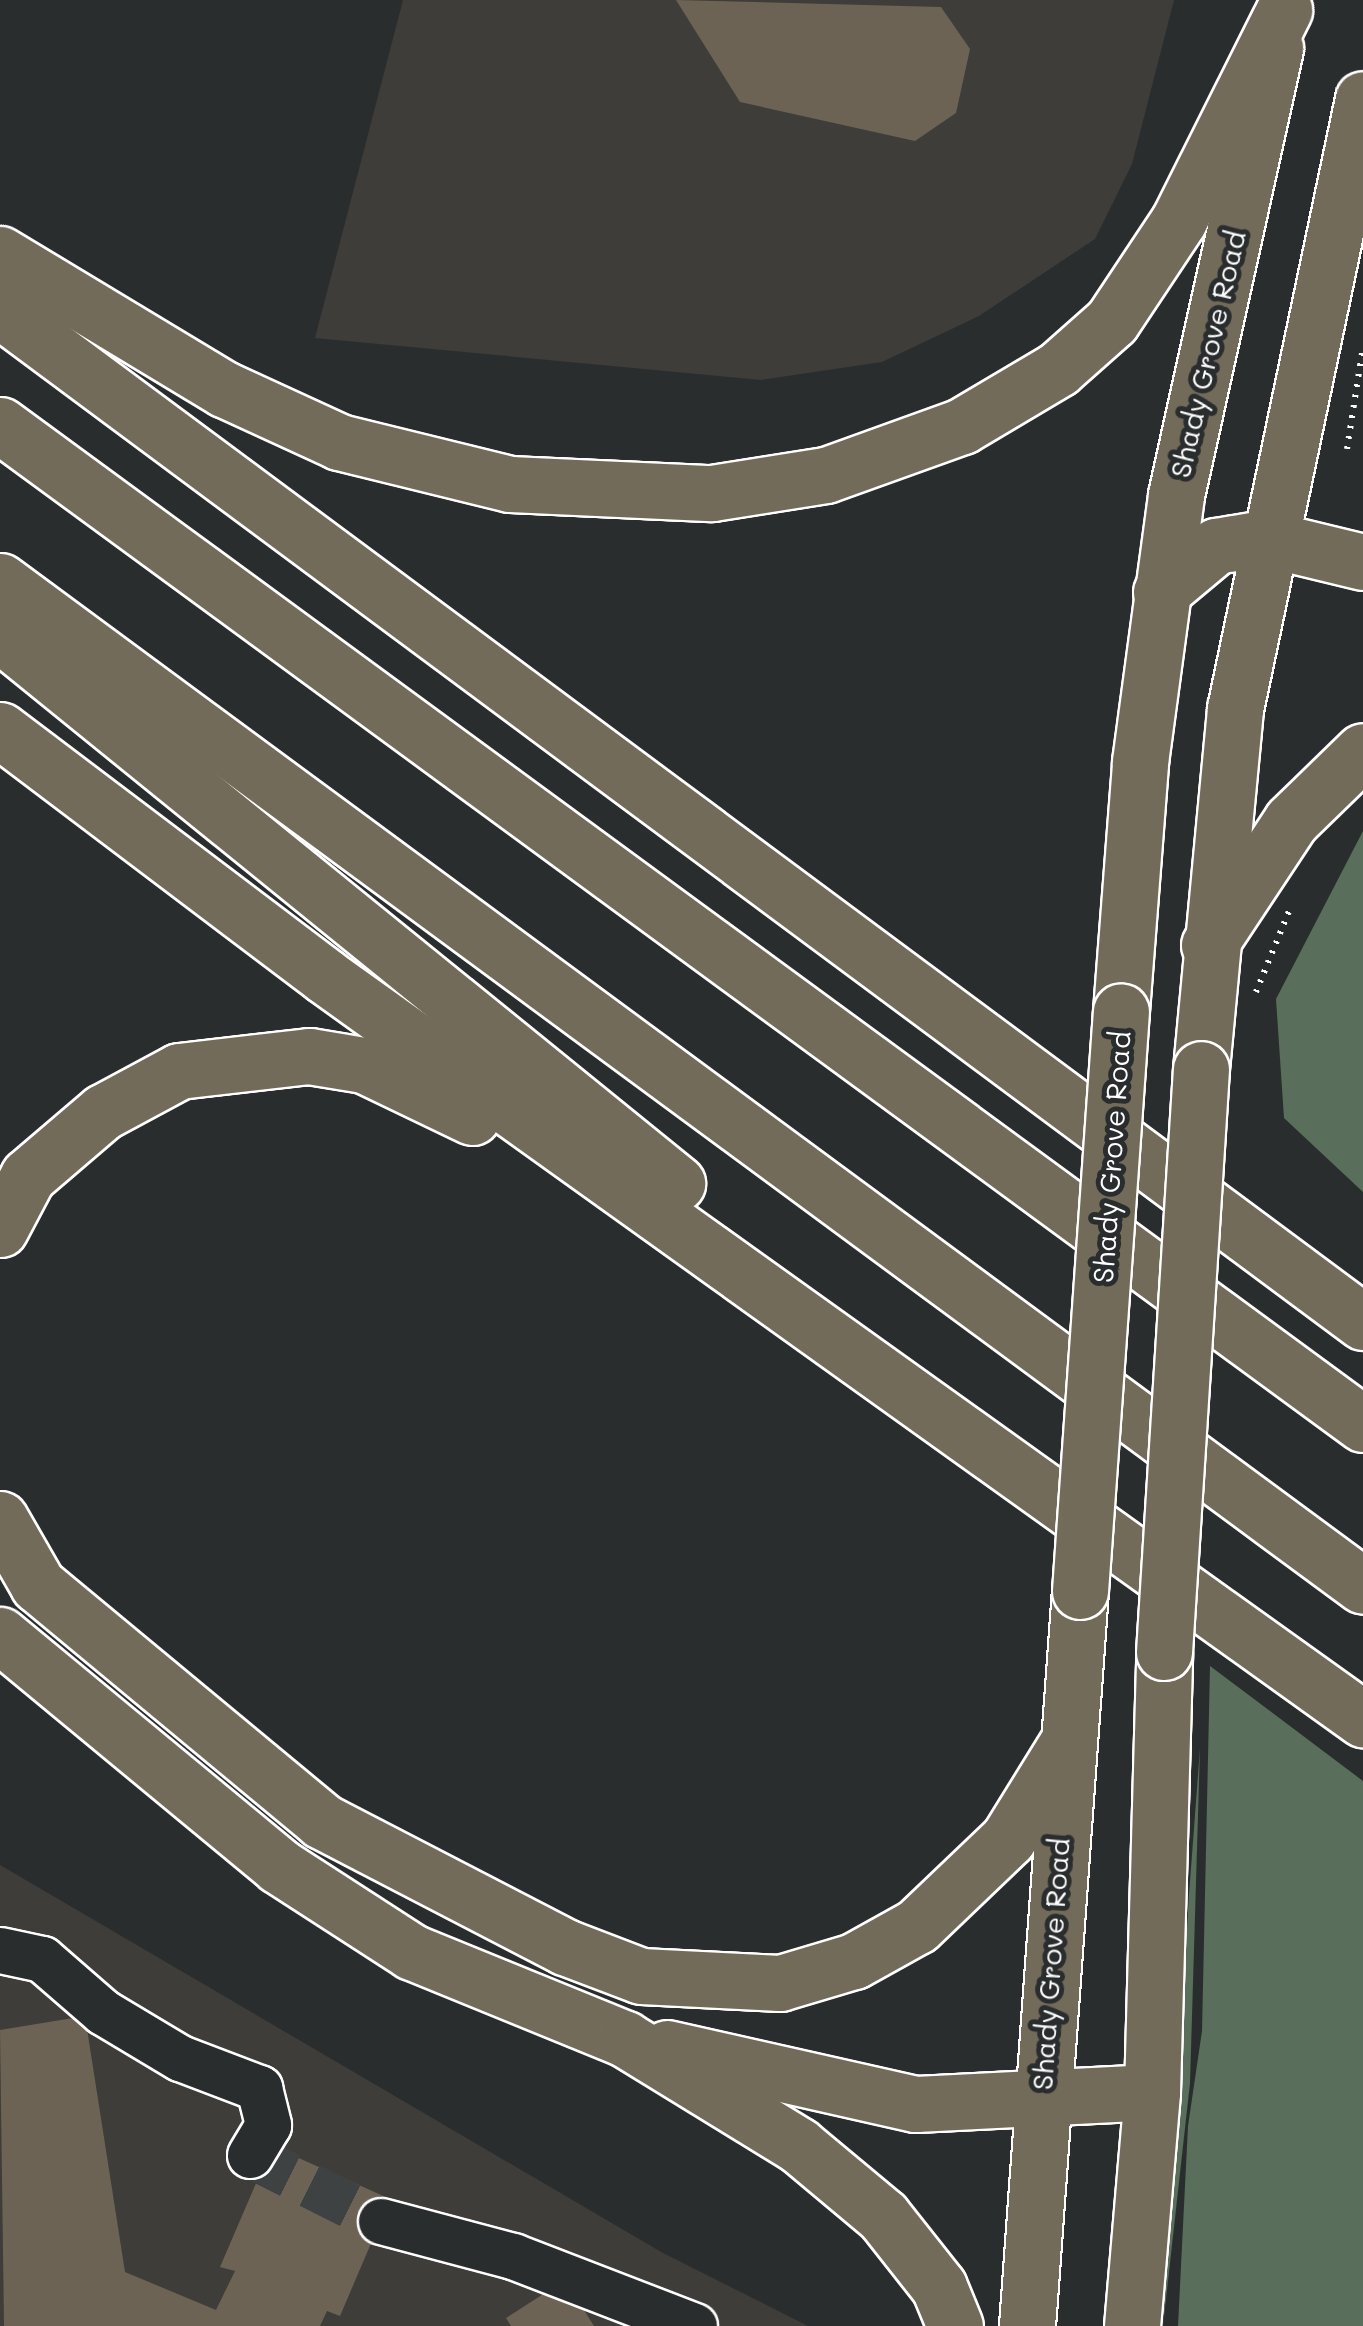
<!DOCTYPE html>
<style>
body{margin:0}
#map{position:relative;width:1363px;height:2326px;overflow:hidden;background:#2a2d2e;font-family:Mali,sans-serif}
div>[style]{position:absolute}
.built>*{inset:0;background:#3e3d39}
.green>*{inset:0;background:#596f5b}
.building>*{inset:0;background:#6c6354}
.minor-tunnel>*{height:45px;margin-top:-22.5px;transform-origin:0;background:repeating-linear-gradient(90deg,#3f4243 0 45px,transparent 0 67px)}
.path>*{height:6px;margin-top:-3px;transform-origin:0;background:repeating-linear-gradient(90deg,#fff 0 2.5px,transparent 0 10.5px)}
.roads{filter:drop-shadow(2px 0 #fff) drop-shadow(-2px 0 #fff) drop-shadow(0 2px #fff) drop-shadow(0 -2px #fff)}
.minor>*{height:45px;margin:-22.5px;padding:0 22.5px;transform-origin:22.5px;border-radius:22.5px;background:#2a2d2e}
.major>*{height:55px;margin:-27.5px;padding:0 27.5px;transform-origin:27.5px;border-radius:27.5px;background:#736b5a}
.highway>*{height:55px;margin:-27.5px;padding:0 27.5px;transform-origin:27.5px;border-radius:27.5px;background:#736b5a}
.bridges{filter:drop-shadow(2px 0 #fff) drop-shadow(-2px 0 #fff) drop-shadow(0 2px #fff) drop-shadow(0 -2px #fff)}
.major-bridge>*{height:55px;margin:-27.5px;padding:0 27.5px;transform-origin:27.5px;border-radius:27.5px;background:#736b5a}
span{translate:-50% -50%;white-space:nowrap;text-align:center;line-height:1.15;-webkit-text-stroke:10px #2a2d2e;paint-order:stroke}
.street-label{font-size:28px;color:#fff}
</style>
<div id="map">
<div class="built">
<i style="clip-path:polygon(403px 0,1174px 0,1132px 164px,1095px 239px,979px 316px,882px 362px,761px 380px,315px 338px)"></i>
<i style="clip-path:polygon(0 1865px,663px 2253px,808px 2326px,0 2326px)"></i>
</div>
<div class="green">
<i style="clip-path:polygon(1363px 831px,1363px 1192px,1284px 1118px,1276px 999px)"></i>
<i style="clip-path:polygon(1210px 1666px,1363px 1781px,1363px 2326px,1178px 2326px,1188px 2126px,1202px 2031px)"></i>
<i style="clip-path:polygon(1200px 1748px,1190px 2083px,1163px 2326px,1189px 1895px)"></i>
</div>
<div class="building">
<i style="clip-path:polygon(676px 0,941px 7px,970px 49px,956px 113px,915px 141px,740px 102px)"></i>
<i style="clip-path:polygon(85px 2016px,125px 2272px,216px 2310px,235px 2271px,220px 2267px,272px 2146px,390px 2199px,340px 2316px,327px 2311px,320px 2326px,4px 2326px,0 2030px)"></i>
<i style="clip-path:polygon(565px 2280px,594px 2326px,511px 2326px,506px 2318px)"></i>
</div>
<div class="minor-tunnel">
<i style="left:250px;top:2155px;width:147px;rotate:26.7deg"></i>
</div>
<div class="path">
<i style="left:1347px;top:449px;width:103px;rotate:-81.1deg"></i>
<i style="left:1256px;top:992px;width:87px;rotate:-67.8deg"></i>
</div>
<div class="roads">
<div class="minor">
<i style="left:0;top:1950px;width:43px;rotate:12.1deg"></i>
<i style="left:42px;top:1959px;width:81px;rotate:41deg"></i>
<i style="left:103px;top:2012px;width:90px;rotate:30.9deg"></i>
<i style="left:180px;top:2058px;width:85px;rotate:20.8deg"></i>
<i style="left:259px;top:2088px;width:38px;rotate:76deg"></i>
<i style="left:268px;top:2125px;width:35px;rotate:121deg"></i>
<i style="left:381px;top:2221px;width:137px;rotate:14.9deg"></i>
<i style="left:513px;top:2256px;width:194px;rotate:21.1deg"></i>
</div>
<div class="major">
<i style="left:1121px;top:1011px;width:250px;rotate:-85.6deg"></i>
<i style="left:1140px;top:762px;width:269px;rotate:-82.3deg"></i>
<i style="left:1176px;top:495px;width:458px;rotate:-77.5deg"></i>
<i style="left:1201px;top:1069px;width:362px;rotate:-84.6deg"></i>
<i style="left:1235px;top:709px;width:623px;rotate:-78.15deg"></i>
<i style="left:1027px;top:2326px;width:737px;rotate:-85.88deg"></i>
<i style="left:1132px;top:2326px;width:235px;rotate:-85.1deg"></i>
<i style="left:1152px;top:2092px;width:440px;rotate:-88.4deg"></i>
</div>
<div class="highway">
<i style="left:0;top:254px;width:262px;rotate:31.1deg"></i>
<i style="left:224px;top:389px;width:127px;rotate:24.7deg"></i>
<i style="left:339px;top:442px;width:176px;rotate:13.8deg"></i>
<i style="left:510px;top:484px;width:202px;rotate:2.6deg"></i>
<i style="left:712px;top:493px;width:115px;rotate:-9deg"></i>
<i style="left:826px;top:475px;width:145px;rotate:-19.8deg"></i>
<i style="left:962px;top:426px;width:112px;rotate:-30.7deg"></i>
<i style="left:1058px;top:369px;width:72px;rotate:-41.6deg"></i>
<i style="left:1112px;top:321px;width:121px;rotate:-56.4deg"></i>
<i style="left:1179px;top:220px;width:235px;rotate:-63.4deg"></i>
<i style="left:0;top:310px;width:1698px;rotate:36.59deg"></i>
<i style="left:0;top:425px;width:1690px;rotate:36.24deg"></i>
<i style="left:0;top:581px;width:1693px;rotate:36.4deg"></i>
<i style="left:1161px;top:592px;width:72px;rotate:-39.9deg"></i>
<i style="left:1216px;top:546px;width:49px;rotate:-9.5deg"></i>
<i style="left:1264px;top:538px;width:102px;rotate:13.6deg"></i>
<i style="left:0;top:634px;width:872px;rotate:39.04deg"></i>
<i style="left:0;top:730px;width:408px;rotate:37.1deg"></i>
<i style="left:325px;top:976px;width:1277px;rotate:35.6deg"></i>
<i style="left:1209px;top:945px;width:149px;rotate:-56.5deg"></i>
<i style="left:1291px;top:821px;width:100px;rotate:-44.2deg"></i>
<i style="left:0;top:1229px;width:60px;rotate:-62.2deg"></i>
<i style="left:28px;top:1176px;width:99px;rotate:-40.5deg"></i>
<i style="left:103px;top:1112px;width:86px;rotate:-28.3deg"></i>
<i style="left:179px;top:1071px;width:131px;rotate:-6.6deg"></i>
<i style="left:309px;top:1056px;width:56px;rotate:9.3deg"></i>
<i style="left:364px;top:1065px;width:120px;rotate:25.7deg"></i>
<i style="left:0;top:1519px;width:76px;rotate:60.1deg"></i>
<i style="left:38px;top:1585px;width:369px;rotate:39.7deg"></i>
<i style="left:322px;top:1821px;width:274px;rotate:27.4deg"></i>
<i style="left:565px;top:1947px;width:81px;rotate:20.9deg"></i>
<i style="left:641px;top:1976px;width:139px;rotate:2.9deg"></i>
<i style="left:780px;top:1983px;width:77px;rotate:-16.6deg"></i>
<i style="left:854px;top:1961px;width:72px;rotate:-29.1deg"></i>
<i style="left:917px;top:1926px;width:126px;rotate:-43.7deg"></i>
<i style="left:1008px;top:1839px;width:110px;rotate:-58.3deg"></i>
<i style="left:0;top:1635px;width:362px;rotate:39.6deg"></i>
<i style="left:279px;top:1866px;width:158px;rotate:32.9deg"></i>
<i style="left:412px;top:1952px;width:230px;rotate:22.2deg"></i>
<i style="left:625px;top:2039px;width:203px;rotate:31.5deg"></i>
<i style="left:798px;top:2145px;width:111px;rotate:39.9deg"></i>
<i style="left:883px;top:2216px;width:90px;rotate:51.7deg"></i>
<i style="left:939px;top:2287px;width:42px;rotate:67.7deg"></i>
<i style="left:667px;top:2048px;width:255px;rotate:12.7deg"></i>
<i style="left:916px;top:2104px;width:236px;rotate:-2.9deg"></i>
</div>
</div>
<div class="bridges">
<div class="major-bridge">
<i style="left:1080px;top:1591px;width:581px;rotate:-85.96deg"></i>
<i style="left:1164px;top:1652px;width:584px;rotate:-86.37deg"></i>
</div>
</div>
<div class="street-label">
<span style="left:1207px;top:354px;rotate:-77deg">Shady Grove Road</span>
<span style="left:1111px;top:1157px;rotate:-86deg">Shady Grove Road</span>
<span style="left:1050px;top:1964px;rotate:-86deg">Shady Grove Road</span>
</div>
</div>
